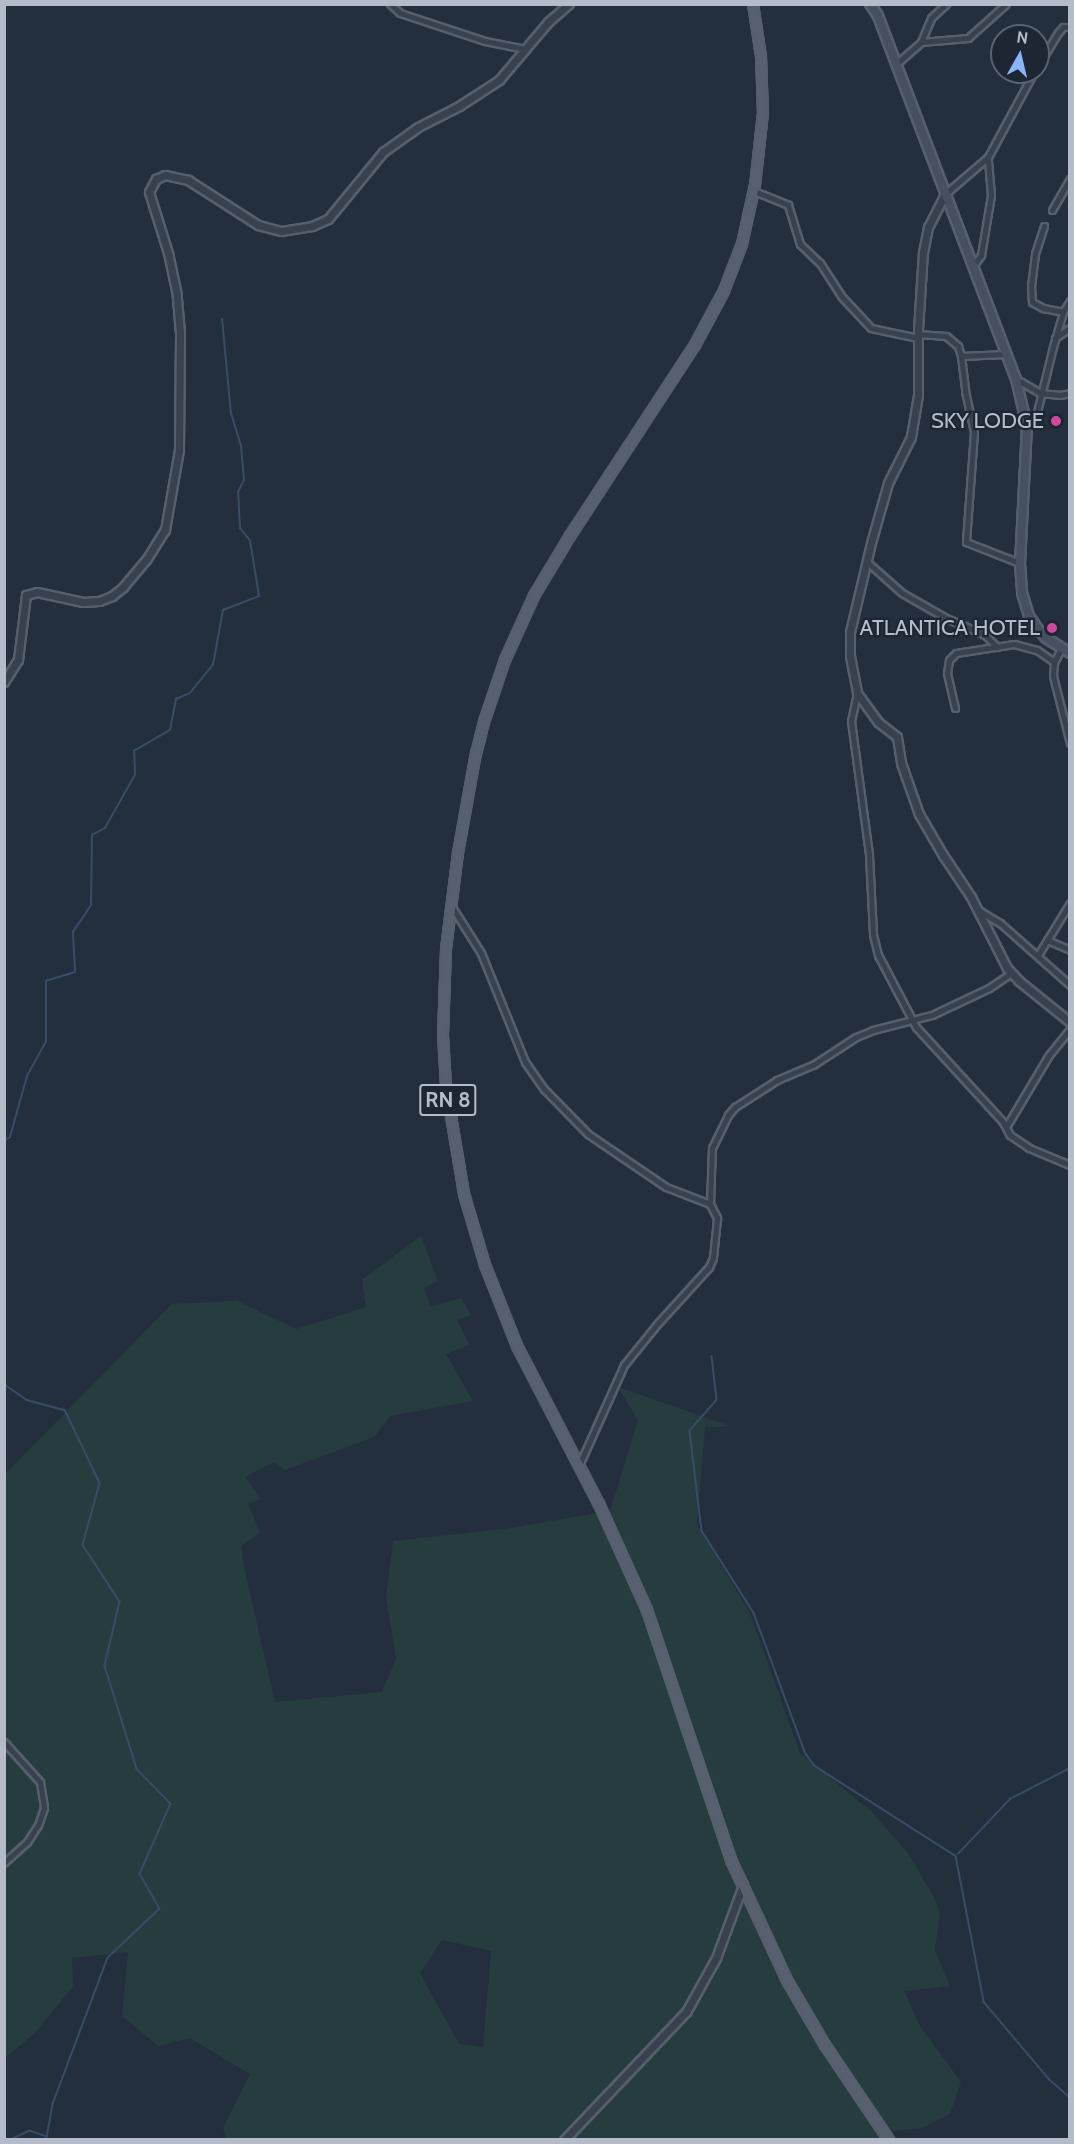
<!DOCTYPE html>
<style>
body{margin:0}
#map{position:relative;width:1074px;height:2144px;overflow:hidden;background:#242f3e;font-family:Cabin,sans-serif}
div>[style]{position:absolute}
.green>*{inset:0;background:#263c3f}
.stream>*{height:1.5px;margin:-0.75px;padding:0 0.75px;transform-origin:0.75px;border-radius:0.75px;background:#394c67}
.roads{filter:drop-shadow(2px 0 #565f6c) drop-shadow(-2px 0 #565f6c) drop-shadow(0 2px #565f6c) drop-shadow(0 -2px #565f6c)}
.minor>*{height:5px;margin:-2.5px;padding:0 2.5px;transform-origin:2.5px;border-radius:2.5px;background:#38414e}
.tertiary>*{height:7px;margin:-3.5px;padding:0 3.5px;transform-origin:3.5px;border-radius:3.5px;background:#38414e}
.secondary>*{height:8px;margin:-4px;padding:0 4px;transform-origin:4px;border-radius:4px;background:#465061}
.primary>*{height:8px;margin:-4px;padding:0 4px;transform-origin:4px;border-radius:4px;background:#56606e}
.dots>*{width:16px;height:16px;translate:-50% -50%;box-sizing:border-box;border:3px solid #1d2633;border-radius:50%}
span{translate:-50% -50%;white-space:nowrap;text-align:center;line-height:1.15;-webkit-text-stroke:4.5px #1d2633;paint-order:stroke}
.shield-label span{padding:2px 4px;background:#1d2633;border:2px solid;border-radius:4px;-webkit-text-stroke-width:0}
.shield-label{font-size:21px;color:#b4bcc9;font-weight:700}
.poi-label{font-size:22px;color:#b4bcc9}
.right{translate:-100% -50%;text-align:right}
.frame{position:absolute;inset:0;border:6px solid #b4bcc9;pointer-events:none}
.north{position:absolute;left:990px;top:24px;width:60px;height:60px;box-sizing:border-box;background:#1d2633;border:2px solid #59626f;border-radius:50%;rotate:8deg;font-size:16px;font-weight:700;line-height:24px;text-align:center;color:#b4bcc9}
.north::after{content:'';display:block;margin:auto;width:21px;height:27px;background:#8ab4f8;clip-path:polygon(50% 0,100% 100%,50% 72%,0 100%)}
</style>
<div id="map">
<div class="green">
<i style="clip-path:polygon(evenodd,421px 1236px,438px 1281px,424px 1288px,431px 1307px,461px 1298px,471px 1316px,457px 1320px,469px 1345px,446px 1354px,473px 1401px,390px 1416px,374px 1437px,285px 1470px,274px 1462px,245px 1477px,261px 1499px,248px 1504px,260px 1532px,241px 1546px,244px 1567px,275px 1702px,382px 1692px,396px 1659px,386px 1598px,393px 1541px,504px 1529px,610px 1511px,638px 1420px,618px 1387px,730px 1426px,705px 1427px,697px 1525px,750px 1613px,800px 1753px,872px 1812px,908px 1853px,934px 1898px,940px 1913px,935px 1950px,950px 1986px,904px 1991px,920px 2026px,961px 2082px,950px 2114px,922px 2128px,879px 2132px,884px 2140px,226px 2139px,223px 2128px,250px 2074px,190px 2038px,158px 2046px,122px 2016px,128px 1952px,72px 1958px,73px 1986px,35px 2033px,5px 2058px,5px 1474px,172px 1304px,237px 1301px,296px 1329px,366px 1307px,362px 1280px,421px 1236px,442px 1940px,491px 1951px,483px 2047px,459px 2044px,420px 1973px,442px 1940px)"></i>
</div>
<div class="stream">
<i style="left:4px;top:1141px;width:7px;rotate:-34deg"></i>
<i style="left:10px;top:1137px;width:63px;rotate:-74.4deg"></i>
<i style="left:27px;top:1076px;width:39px;rotate:-61deg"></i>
<i style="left:46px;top:1042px;width:61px;rotate:-90deg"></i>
<i style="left:46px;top:981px;width:30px;rotate:-17deg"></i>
<i style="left:75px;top:972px;width:40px;rotate:-92.9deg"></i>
<i style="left:73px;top:932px;width:32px;rotate:-56deg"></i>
<i style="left:91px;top:905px;width:70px;rotate:-89.2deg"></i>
<i style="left:92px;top:835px;width:15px;rotate:-28deg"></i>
<i style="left:105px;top:828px;width:61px;rotate:-60.5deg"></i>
<i style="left:135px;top:775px;width:24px;rotate:-92deg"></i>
<i style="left:134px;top:751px;width:42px;rotate:-30.3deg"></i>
<i style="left:170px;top:730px;width:32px;rotate:-79deg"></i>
<i style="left:176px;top:699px;width:15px;rotate:-23deg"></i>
<i style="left:190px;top:693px;width:36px;rotate:-51deg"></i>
<i style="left:213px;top:665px;width:56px;rotate:-79.7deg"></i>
<i style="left:223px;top:610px;width:39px;rotate:-21deg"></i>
<i style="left:259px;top:596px;width:56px;rotate:-99.3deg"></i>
<i style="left:250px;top:541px;width:16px;rotate:-128deg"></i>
<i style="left:240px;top:528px;width:36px;rotate:-93deg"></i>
<i style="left:238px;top:492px;width:13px;rotate:-63deg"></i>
<i style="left:244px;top:480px;width:34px;rotate:-95deg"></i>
<i style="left:241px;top:446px;width:34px;rotate:-107deg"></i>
<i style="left:231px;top:414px;width:95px;rotate:-95.4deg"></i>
<i style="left:712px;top:1356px;width:44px;rotate:83.5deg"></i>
<i style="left:717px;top:1400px;width:41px;rotate:131.1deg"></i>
<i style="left:690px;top:1431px;width:101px;rotate:83.2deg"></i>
<i style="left:702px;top:1531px;width:97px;rotate:57.6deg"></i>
<i style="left:754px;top:1613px;width:150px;rotate:69.8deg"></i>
<i style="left:806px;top:1754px;width:15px;rotate:53deg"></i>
<i style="left:815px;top:1766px;width:167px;rotate:32.6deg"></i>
<i style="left:956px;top:1856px;width:149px;rotate:79.1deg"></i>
<i style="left:984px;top:2002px;width:101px;rotate:49.8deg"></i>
<i style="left:1049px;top:2079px;width:28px;rotate:41deg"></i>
<i style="left:4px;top:1384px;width:28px;rotate:35deg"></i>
<i style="left:27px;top:1400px;width:39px;rotate:15deg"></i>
<i style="left:65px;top:1410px;width:81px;rotate:64.4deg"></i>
<i style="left:100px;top:1483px;width:64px;rotate:105.3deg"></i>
<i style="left:83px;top:1545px;width:68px;rotate:57deg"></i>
<i style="left:120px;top:1602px;width:66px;rotate:103.2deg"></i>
<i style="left:105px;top:1666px;width:108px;rotate:72.7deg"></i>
<i style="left:137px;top:1769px;width:49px;rotate:45.8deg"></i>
<i style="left:171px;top:1804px;width:77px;rotate:113.9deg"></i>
<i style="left:140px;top:1874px;width:40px;rotate:60.3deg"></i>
<i style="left:160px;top:1909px;width:71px;rotate:136.7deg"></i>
<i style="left:108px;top:1958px;width:156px;rotate:110.6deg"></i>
<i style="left:53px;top:2104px;width:34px;rotate:100deg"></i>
<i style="left:47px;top:2137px;width:18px;rotate:-161deg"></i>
<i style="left:30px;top:2131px;width:21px;rotate:155deg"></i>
<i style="left:958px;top:1854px;width:76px;rotate:-46.6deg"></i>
<i style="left:1010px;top:1799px;width:68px;rotate:-27.3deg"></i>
</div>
<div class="roads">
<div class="minor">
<i style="left:390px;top:4px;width:13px;rotate:42deg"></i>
<i style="left:400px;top:13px;width:89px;rotate:18.2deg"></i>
<i style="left:485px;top:41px;width:41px;rotate:11.3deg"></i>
<i style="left:921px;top:42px;width:26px;rotate:-67deg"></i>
<i style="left:931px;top:18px;width:21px;rotate:-43deg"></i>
<i style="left:896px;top:64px;width:33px;rotate:-41deg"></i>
<i style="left:921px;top:42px;width:47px;rotate:-4.9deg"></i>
<i style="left:968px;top:38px;width:51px;rotate:-41.8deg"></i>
<i style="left:1038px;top:66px;width:39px;rotate:-59deg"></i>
<i style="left:1058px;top:33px;width:8px;rotate:-50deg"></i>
<i style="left:1063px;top:27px;width:7px"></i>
<i style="left:754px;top:191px;width:37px;rotate:22deg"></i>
<i style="left:788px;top:205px;width:41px;rotate:72.9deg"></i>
<i style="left:800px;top:244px;width:28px;rotate:44deg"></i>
<i style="left:820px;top:263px;width:40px;rotate:57.1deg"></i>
<i style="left:842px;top:297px;width:42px;rotate:46.9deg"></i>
<i style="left:871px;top:328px;width:48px;rotate:12deg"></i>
<i style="left:945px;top:194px;width:57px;rotate:-40.7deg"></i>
<i style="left:988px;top:157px;width:97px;rotate:-61.6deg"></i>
<i style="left:1052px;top:210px;width:36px;rotate:-60deg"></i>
<i style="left:1044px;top:226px;width:29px;rotate:108deg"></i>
<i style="left:1035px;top:254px;width:31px;rotate:97deg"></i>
<i style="left:1031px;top:285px;width:17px;rotate:87deg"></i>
<i style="left:1032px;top:302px;width:13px;rotate:29deg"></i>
<i style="left:1043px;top:308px;width:20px;rotate:11deg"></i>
<i style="left:973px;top:266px;width:14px;rotate:-54deg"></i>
<i style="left:981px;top:255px;width:61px;rotate:-80.5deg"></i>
<i style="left:991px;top:195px;width:38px;rotate:-95deg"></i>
<i style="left:918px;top:334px;width:28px;rotate:4deg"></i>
<i style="left:946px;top:336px;width:16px;rotate:40deg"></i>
<i style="left:958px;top:346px;width:10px;rotate:73deg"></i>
<i style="left:961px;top:356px;width:45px;rotate:-2.5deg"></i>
<i style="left:1055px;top:338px;width:18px;rotate:-34deg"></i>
<i style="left:961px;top:356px;width:35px;rotate:83deg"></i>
<i style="left:965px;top:391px;width:42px;rotate:77.6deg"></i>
<i style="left:974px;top:432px;width:110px;rotate:94.2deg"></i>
<i style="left:966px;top:542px;width:58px;rotate:21.3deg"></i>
<i style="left:1016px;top:379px;width:28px;rotate:30deg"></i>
<i style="left:1040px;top:393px;width:20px;rotate:6deg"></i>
<i style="left:1060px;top:395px;width:10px;rotate:-11deg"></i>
<i style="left:1027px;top:426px;width:13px;rotate:-48deg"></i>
<i style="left:1036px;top:416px;width:71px;rotate:-76.2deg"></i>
<i style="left:1053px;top:347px;width:36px;rotate:-74deg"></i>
<i style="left:1063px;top:312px;width:13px;rotate:-58deg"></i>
<i style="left:866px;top:561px;width:48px;rotate:41.6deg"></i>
<i style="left:902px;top:593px;width:48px;rotate:29.7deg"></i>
<i style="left:944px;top:617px;width:45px;rotate:23.7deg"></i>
<i style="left:985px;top:635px;width:17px;rotate:45deg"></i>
<i style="left:1061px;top:649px;width:15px;rotate:118deg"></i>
<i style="left:1054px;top:662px;width:14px;rotate:94deg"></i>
<i style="left:1053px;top:676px;width:69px;rotate:75.8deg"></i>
<i style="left:857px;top:693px;width:29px;rotate:102deg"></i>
<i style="left:851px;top:721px;width:135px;rotate:82.3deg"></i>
<i style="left:869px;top:855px;width:80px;rotate:87.1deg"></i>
<i style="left:873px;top:935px;width:21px;rotate:76deg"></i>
<i style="left:878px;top:955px;width:81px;rotate:62.2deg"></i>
<i style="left:916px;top:1027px;width:129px;rotate:47.5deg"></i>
<i style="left:1003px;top:1122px;width:15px;rotate:62deg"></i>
<i style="left:1010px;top:1135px;width:23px;rotate:34deg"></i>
<i style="left:1029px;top:1148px;width:44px;rotate:22.5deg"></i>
<i style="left:955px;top:708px;width:36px;rotate:-103deg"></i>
<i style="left:947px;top:673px;width:13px;rotate:-81deg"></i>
<i style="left:949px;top:660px;width:10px;rotate:-45deg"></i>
<i style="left:956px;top:653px;width:59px;rotate:-8.8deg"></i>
<i style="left:1014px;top:644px;width:24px;rotate:15deg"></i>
<i style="left:1037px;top:650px;width:21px;rotate:35deg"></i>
<i style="left:452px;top:907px;width:54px;rotate:57.8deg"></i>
<i style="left:481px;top:953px;width:118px;rotate:68deg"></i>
<i style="left:525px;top:1062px;width:33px;rotate:55deg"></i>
<i style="left:544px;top:1089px;width:63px;rotate:45.6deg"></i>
<i style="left:588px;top:1134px;width:94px;rotate:34.2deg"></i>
<i style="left:666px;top:1187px;width:47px;rotate:21.1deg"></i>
<i style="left:710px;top:1204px;width:16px;rotate:63deg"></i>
<i style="left:717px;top:1218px;width:40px;rotate:95.7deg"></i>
<i style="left:713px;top:1258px;width:10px;rotate:114deg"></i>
<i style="left:709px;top:1267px;width:76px;rotate:132.3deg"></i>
<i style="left:658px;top:1323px;width:54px;rotate:129deg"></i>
<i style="left:624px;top:1365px;width:110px;rotate:114.2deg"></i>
<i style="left:978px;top:910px;width:26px;rotate:31deg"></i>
<i style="left:1000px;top:923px;width:94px;rotate:41.5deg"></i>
<i style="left:1047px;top:940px;width:25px;rotate:23deg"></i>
<i style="left:1038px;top:955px;width:61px;rotate:-58.4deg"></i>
<i style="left:1006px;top:1127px;width:84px;rotate:-59.2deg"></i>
<i style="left:1049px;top:1055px;width:33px;rotate:-51deg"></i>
<i style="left:710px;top:1204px;width:56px;rotate:-88deg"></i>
<i style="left:712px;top:1148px;width:37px;rotate:-64deg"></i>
<i style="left:728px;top:1115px;width:11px;rotate:-49deg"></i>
<i style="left:735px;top:1107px;width:50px;rotate:-32.7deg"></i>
<i style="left:777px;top:1080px;width:39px;rotate:-23deg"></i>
<i style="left:813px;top:1065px;width:51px;rotate:-33.1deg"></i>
<i style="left:856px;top:1037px;width:18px;rotate:-22deg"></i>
<i style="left:873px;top:1030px;width:61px;rotate:-14.3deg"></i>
<i style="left:932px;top:1015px;width:63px;rotate:-25.3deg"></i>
<i style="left:989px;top:988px;width:27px;rotate:-34deg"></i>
<i style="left:4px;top:1742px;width:54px;rotate:48deg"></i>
<i style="left:40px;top:1782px;width:26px;rotate:81deg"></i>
<i style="left:44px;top:1808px;width:18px;rotate:109deg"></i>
<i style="left:38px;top:1825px;width:20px;rotate:123deg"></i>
<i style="left:27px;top:1842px;width:31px;rotate:138deg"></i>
</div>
<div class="tertiary">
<i style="left:945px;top:194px;width:37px;rotate:117deg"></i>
<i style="left:928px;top:227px;width:25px;rotate:101deg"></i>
<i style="left:923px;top:252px;width:78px;rotate:93.7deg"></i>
<i style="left:918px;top:330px;width:65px;rotate:90deg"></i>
<i style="left:918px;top:395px;width:43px;rotate:99.5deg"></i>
<i style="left:911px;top:437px;width:51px;rotate:116.6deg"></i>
<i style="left:888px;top:483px;width:62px;rotate:105.8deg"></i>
<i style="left:871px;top:543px;width:91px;rotate:103.3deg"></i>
<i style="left:850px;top:632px;width:24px;rotate:90deg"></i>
<i style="left:850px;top:656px;width:38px;rotate:79deg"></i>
<i style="left:857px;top:693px;width:36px;rotate:54deg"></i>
<i style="left:878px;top:722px;width:24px;rotate:38deg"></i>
<i style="left:897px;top:737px;width:26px;rotate:81deg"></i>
<i style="left:901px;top:763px;width:54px;rotate:70.6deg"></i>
<i style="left:919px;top:814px;width:48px;rotate:59.7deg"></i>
<i style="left:943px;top:855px;width:50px;rotate:56.3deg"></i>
<i style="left:971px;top:897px;width:80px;rotate:63.1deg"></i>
<i style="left:1007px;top:968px;width:18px;rotate:47deg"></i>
<i style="left:1019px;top:981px;width:65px;rotate:38.8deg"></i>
<i style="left:4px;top:682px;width:26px;rotate:-58deg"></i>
<i style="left:18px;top:660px;width:65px;rotate:-83deg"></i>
<i style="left:26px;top:595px;width:11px;rotate:-15deg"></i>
<i style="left:37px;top:592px;width:47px;rotate:12.3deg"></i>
<i style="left:83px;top:602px;width:16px;rotate:-4deg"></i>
<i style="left:99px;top:601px;width:14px;rotate:-21deg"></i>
<i style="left:112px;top:596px;width:14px;rotate:-39deg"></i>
<i style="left:123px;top:587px;width:35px;rotate:-50deg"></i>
<i style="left:146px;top:560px;width:36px;rotate:-58deg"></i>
<i style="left:165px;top:530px;width:81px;rotate:-80.1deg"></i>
<i style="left:179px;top:450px;width:117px;rotate:-89.5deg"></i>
<i style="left:180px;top:333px;width:38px;rotate:-95deg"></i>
<i style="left:177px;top:295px;width:40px;rotate:-102deg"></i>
<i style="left:169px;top:256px;width:67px;rotate:-107.4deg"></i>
<i style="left:149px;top:192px;width:15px;rotate:-62deg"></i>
<i style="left:156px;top:179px;width:10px;rotate:-24deg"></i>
<i style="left:165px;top:175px;width:24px;rotate:12deg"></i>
<i style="left:188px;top:180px;width:83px;rotate:32.7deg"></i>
<i style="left:258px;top:225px;width:24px;rotate:15deg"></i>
<i style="left:281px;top:231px;width:31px;rotate:-9deg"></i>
<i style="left:312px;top:226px;width:17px;rotate:-24deg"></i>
<i style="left:328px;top:219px;width:87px;rotate:-50.6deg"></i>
<i style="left:383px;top:152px;width:43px;rotate:-35.5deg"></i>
<i style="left:418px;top:127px;width:46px;rotate:-27.1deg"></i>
<i style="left:459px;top:106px;width:48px;rotate:-33deg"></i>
<i style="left:499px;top:80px;width:76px;rotate:-49.8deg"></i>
<i style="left:548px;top:22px;width:28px;rotate:-41deg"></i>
<i style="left:564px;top:2140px;width:177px;rotate:-46.4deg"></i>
<i style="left:686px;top:2012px;width:62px;rotate:-60.9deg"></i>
<i style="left:716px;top:1958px;width:78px;rotate:-69.7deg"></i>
</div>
<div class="secondary">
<i style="left:870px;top:4px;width:14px;rotate:56deg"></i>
<i style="left:878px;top:16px;width:388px;rotate:69.2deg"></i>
<i style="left:1016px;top:379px;width:48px;rotate:76.8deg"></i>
<i style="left:1027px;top:426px;width:137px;rotate:92.9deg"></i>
<i style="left:1020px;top:563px;width:30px;rotate:86deg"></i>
<i style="left:1022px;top:593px;width:24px;rotate:73deg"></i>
<i style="left:1029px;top:616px;width:14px;rotate:56deg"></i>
<i style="left:1037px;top:628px;width:13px;rotate:48deg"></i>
<i style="left:1046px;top:638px;width:28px;rotate:32deg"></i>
</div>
<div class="primary">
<i style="left:753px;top:4px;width:53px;rotate:81.3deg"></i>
<i style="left:761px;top:56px;width:57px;rotate:88deg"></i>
<i style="left:763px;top:113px;width:72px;rotate:96.3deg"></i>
<i style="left:755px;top:185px;width:60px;rotate:102.4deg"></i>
<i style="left:742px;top:244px;width:50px;rotate:111deg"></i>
<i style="left:724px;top:291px;width:61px;rotate:118.2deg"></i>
<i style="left:695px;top:345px;width:228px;rotate:123.2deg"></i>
<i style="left:570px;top:536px;width:70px;rotate:121deg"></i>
<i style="left:534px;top:596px;width:70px;rotate:114.4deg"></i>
<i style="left:505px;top:660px;width:65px;rotate:108.7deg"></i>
<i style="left:484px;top:722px;width:32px;rotate:104deg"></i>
<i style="left:476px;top:753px;width:102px;rotate:100.2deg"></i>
<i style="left:458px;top:853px;width:97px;rotate:97.1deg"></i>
<i style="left:446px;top:949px;width:86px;rotate:92deg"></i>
<i style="left:443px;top:1035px;width:51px;rotate:86.6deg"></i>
<i style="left:446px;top:1086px;width:109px;rotate:80.5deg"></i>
<i style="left:464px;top:1194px;width:74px;rotate:73.5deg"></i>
<i style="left:485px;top:1265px;width:87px;rotate:68.4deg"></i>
<i style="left:517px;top:1346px;width:178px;rotate:62.6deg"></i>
<i style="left:599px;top:1504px;width:116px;rotate:65.6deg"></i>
<i style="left:647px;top:1610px;width:264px;rotate:71.4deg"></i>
<i style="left:731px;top:1860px;width:135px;rotate:65deg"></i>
<i style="left:788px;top:1982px;width:73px;rotate:59.6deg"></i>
<i style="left:825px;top:2045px;width:115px;rotate:56deg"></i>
</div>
</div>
<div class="dots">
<i style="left:1056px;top:421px;background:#d1479c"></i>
<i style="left:1052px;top:628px;background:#d1479c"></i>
</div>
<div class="shield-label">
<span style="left:448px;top:1100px">RN 8</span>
</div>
<div class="poi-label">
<span class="right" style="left:1044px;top:421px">SKY LODGE</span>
<span class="right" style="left:1040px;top:628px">ATLANTICA HOTEL</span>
</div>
<div class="frame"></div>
<div class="north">N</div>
</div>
